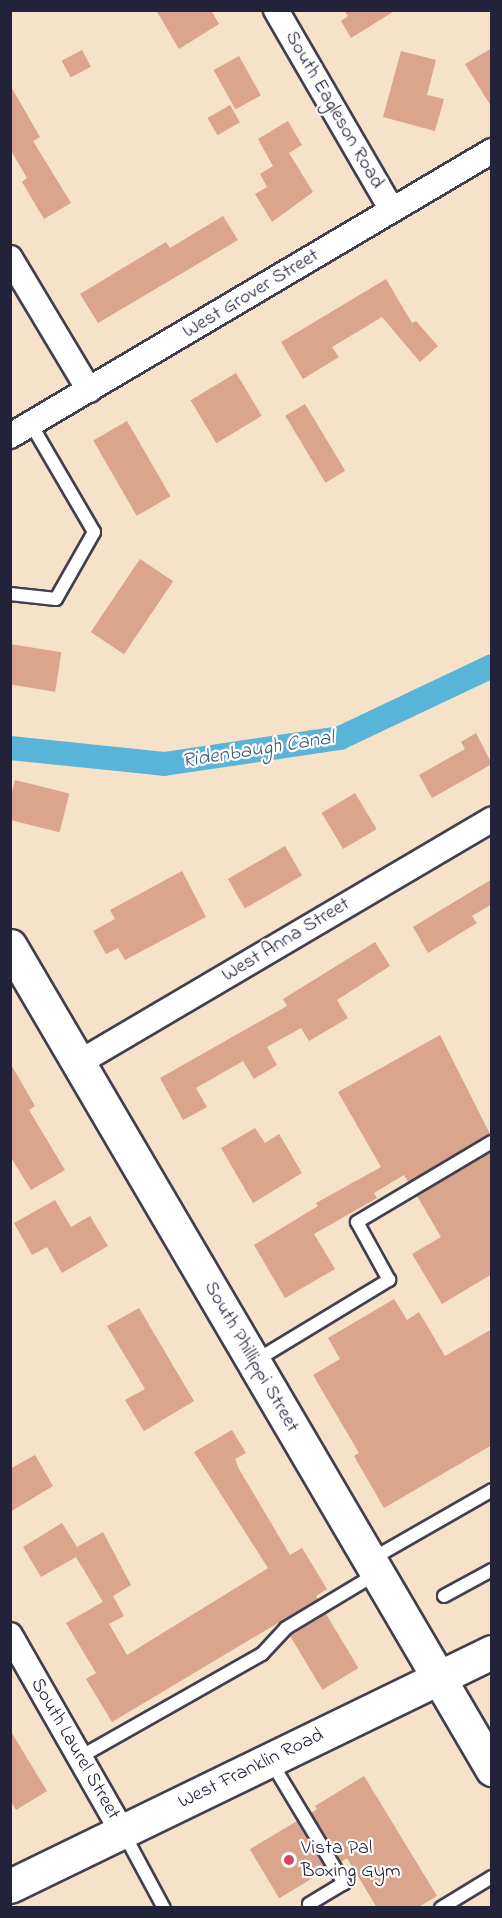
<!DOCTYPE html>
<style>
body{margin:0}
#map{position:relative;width:502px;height:1918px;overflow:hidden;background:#f6e1c9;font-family:"Indie Flower",sans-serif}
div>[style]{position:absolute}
.canal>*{height:24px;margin:-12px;padding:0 12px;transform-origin:12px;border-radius:12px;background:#59b5d7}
.building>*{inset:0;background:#dba48c;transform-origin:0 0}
.roads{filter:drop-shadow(2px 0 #423f50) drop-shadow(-2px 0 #423f50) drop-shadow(0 2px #423f50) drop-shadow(0 -2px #423f50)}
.lane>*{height:12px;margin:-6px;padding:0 6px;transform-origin:6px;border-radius:6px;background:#fff}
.street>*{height:24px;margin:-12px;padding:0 12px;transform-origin:12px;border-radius:12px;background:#fff}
.secondary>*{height:33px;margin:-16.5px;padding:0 16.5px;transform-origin:16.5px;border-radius:16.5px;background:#fff}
.dots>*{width:16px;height:16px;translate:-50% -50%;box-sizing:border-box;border:3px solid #fff;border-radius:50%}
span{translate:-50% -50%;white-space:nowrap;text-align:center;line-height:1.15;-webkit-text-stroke:4.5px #fff;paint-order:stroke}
.street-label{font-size:20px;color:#22223b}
.poi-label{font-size:20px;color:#22223b}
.left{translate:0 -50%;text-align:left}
.water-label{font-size:21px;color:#385d79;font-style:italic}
.frame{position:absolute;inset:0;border:12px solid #22223b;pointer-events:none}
</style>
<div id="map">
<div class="canal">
<i style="left:10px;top:748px;width:155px;rotate:5.9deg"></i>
<i style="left:164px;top:764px;width:178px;rotate:-8.4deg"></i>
<i style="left:340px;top:738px;width:168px;rotate:-25.3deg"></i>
</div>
<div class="building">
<i style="clip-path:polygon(156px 10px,211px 10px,219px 24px,179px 49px)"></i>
<i style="clip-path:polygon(344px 10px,396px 10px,351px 38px,341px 21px,348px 16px)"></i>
<i style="clip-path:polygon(492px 48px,492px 108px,465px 64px)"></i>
<i style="left:82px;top:50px;width:19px;height:23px;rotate:62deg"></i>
<i style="clip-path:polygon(401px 51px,436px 60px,427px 95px,444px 99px,435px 131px,383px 117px)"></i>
<i style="left:239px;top:56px;width:45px;height:29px;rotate:61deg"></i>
<i style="clip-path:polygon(10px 85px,40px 137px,33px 141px,71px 203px,44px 219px,22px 182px,27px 178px,10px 149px)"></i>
<i style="left:230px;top:105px;width:20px;height:26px;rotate:60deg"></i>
<i style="clip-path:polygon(288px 121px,302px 145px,289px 153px,313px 192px,272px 222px,255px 194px,267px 187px,260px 174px,273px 166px,258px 139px)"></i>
<i style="clip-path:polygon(223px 216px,238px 240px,98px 323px,80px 294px,166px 242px,170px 248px)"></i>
<i style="clip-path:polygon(386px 279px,412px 323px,416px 321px,438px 346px,420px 362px,382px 317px,332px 347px,339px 357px,303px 379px,281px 342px)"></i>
<i style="left:236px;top:373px;width:50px;height:53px;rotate:59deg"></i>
<i style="left:305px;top:404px;width:78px;height:23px;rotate:59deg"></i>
<i style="left:127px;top:421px;width:87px;height:39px;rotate:60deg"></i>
<i style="left:140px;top:559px;width:40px;height:88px;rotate:34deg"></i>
<i style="left:10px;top:644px;width:52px;height:40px;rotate:9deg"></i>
<i style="clip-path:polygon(476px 733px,492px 764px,432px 798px,419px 775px,465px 749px,461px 742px)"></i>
<i style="left:15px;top:780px;width:56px;height:40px;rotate:14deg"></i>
<i style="left:355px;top:793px;width:42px;height:39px;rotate:59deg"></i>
<i style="left:285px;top:846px;width:34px;height:66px;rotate:60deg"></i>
<i style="clip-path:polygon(182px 871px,206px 917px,125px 960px,118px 948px,106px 954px,93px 931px,115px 919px,110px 910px)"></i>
<i style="clip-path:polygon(492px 879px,492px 904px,472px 916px,477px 923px,428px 953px,413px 927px)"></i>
<i style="clip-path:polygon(375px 942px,390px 966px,337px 1000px,348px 1018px,309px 1041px,301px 1028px,267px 1047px,277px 1065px,254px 1079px,243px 1061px,196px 1088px,207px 1107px,183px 1120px,160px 1078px,287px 1006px,283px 999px)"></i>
<i style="clip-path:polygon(440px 1035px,490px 1134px,408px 1182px,404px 1175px,374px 1193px,377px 1198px,314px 1234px,335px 1269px,285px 1298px,254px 1245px,318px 1206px,316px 1203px,381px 1167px,338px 1092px)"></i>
<i style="clip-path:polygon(10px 1063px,35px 1106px,29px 1110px,65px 1170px,31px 1190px,10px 1156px)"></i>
<i style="clip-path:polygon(255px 1128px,265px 1143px,279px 1134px,302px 1173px,253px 1203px,221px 1148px)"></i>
<i style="clip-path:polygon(492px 1152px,492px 1274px,442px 1304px,412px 1254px,441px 1237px,417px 1196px)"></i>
<i style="clip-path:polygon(55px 1200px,71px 1227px,90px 1216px,108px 1246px,62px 1273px,47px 1247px,32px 1255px,14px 1223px)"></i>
<i style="clip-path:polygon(394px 1299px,407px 1320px,419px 1312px,445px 1356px,492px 1329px,492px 1445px,384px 1508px,354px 1456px,359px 1453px,313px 1375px,340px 1359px,328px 1338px)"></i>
<i style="clip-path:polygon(139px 1308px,194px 1401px,144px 1431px,125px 1400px,145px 1389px,107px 1326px)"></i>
<i style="clip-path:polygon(232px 1430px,246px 1453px,235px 1459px,239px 1469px,290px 1555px,302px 1548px,327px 1589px,316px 1596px,318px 1599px,112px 1722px,86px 1679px,96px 1673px,66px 1623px,113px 1596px,124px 1616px,109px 1624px,127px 1655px,268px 1568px,194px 1452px)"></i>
<i style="clip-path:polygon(35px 1455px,53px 1486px,10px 1512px,10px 1469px)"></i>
<i style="clip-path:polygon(62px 1523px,77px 1547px,103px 1532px,131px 1585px,103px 1602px,76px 1557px,41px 1577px,23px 1547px)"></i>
<i style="left:326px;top:1614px;width:63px;height:42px;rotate:59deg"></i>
<i style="clip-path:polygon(10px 1730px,47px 1791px,16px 1810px,10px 1800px)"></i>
<i style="clip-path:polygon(364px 1776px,437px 1896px,417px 1908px,377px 1908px,347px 1858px,341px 1862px,311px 1813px,317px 1809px,315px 1806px)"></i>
<i style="left:297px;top:1821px;width:57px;height:55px;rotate:59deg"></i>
</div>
<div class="roads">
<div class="lane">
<i style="left:10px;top:594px;width:46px;rotate:6.2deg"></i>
<i style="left:56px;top:599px;width:77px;rotate:-60.4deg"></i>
<i style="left:94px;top:532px;width:125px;rotate:-120.3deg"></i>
<i style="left:255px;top:1361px;width:157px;rotate:-31.2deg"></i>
<i style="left:389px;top:1280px;width:66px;rotate:-118.9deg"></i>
<i style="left:357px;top:1222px;width:157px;rotate:-30.7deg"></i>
<i style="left:370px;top:1560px;width:141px;rotate:-29.8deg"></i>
<i style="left:444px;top:1596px;width:55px;rotate:-28.4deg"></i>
<i style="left:80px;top:1757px;width:209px;rotate:-29.5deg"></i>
<i style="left:262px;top:1654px;width:35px;rotate:-47deg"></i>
<i style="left:286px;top:1628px;width:105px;rotate:-31deg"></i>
<i style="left:270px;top:1760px;width:144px;rotate:59deg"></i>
<i style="left:344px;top:1883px;width:41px;rotate:149deg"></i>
<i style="left:123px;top:1832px;width:86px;rotate:61.7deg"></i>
<i style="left:441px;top:1908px;width:60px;rotate:-31.3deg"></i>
</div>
<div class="street">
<i style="left:276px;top:10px;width:231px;rotate:59.9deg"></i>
<i style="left:10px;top:258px;width:154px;rotate:59.1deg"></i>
<i style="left:10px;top:436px;width:560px;rotate:-30.6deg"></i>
<i style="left:80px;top:1062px;width:478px;rotate:-30.5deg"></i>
<i style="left:10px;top:1635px;width:226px;rotate:60.3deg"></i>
</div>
<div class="secondary">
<i style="left:10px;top:946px;width:954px;rotate:59.64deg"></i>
<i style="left:10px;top:1886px;width:536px;rotate:-25.9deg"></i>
</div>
</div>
<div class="dots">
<i style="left:289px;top:1860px;background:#d1495b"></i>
</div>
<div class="street-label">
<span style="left:334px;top:110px;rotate:60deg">South Eagleson Road</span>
<span style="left:251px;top:294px;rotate:-31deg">West Grover Street</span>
<span style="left:286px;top:940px;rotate:-31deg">West Anna Street</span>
<span style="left:251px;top:1357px;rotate:60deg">South Phillippi Street</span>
<span style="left:75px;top:1749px;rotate:60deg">South Laurel Street</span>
<span style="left:251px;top:1769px;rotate:-26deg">West Franklin Road</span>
</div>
<div class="poi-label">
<span class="left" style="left:301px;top:1860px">Vista Pal<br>Boxing Gym</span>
</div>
<div class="water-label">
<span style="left:258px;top:750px;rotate:-9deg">Ridenbaugh Canal</span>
</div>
<div class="frame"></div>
</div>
